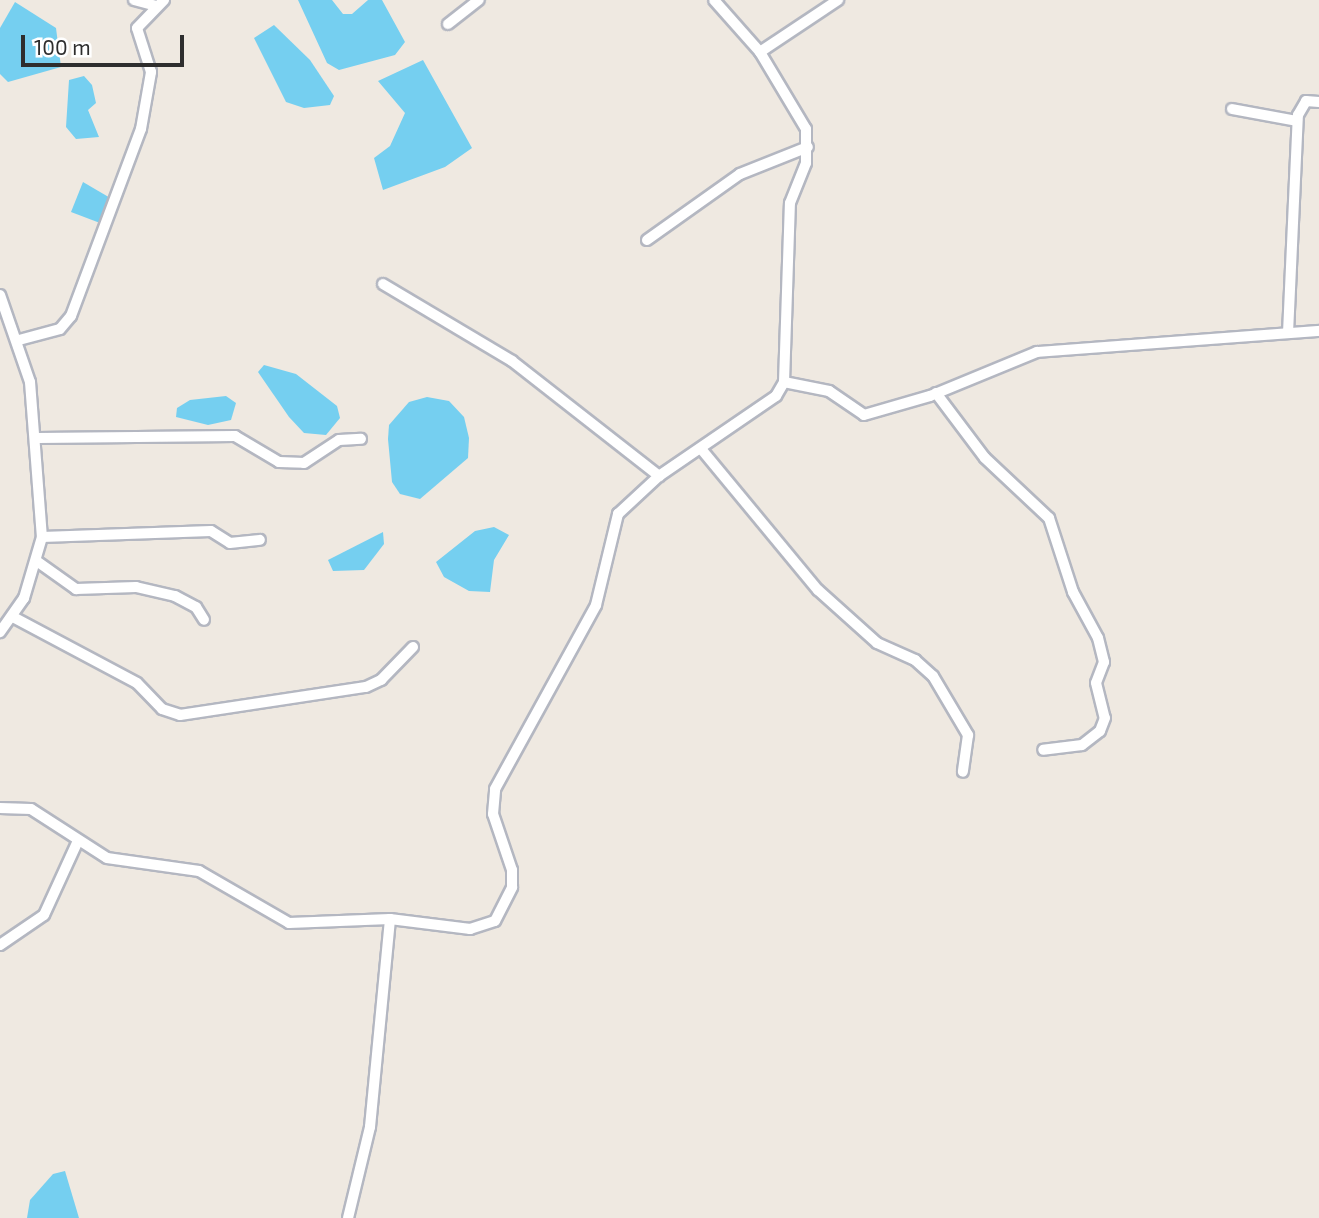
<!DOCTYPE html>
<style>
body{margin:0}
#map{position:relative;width:1319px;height:1218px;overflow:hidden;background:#efe9e1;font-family:"Exo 2",sans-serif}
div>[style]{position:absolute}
.water>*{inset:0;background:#75cff0}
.roads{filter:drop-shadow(2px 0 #b4b7c1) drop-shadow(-2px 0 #b4b7c1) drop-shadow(0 2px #b4b7c1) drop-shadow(0 -2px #b4b7c1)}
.minor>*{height:10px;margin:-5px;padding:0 5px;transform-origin:5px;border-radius:5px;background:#fff}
span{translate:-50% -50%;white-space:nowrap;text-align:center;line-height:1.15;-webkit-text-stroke:5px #fff;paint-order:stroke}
.scale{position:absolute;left:21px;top:35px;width:163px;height:32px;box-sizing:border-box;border:4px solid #2e2e2e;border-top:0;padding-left:9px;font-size:21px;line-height:24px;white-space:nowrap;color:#2e2e2e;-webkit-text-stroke:5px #fff;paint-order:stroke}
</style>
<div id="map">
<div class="water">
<i style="clip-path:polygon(298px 0,332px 0,343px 14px,352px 14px,368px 0,382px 0,405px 42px,395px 55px,339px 70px,327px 63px)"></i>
<i style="clip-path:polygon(15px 2px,56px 28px,61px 67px,8px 82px,0 74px,0 28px)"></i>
<i style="clip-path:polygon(274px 25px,310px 60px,334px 96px,330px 105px,304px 108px,286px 102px,254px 38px)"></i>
<i style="clip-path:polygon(423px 60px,472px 148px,445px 167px,383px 190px,374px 158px,390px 146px,405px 113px,378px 81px)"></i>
<i style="clip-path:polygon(84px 76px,92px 85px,96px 103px,88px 110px,99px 137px,76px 139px,66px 127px,69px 80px)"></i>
<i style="clip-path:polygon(83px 182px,112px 199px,100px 223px,71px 212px)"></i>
<i style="clip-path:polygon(264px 365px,296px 374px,337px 406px,340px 418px,326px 435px,304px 433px,289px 417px,258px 372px)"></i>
<i style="clip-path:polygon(226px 396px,236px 403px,231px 420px,208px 425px,176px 417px,177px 408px,190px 400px)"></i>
<i style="clip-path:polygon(427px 397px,449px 401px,464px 417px,469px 438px,468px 458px,420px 499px,400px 494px,392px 482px,388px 439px,389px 425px,409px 402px)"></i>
<i style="clip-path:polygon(494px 527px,509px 535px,494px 560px,490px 592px,469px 591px,444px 577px,436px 562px,475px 531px)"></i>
<i style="clip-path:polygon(383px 532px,384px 544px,364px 570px,333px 571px,328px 560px)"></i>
<i style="clip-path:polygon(65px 1171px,79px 1218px,27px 1218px,30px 1200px,53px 1174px)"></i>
</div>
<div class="roads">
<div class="minor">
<i style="left:134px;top:0;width:23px;rotate:15deg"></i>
<i style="left:448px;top:24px;width:39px;rotate:-38deg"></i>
<i style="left:760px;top:52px;width:94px;rotate:-33.7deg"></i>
<i style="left:1232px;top:109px;width:66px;rotate:10.5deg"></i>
<i style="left:647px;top:240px;width:114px;rotate:-35.4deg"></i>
<i style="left:740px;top:174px;width:73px;rotate:-21.7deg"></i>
<i style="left:383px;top:284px;width:150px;rotate:30.8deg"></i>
<i style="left:512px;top:361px;width:187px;rotate:38deg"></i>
<i style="left:0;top:295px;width:92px;rotate:71deg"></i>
<i style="left:30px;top:382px;width:155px;rotate:85.6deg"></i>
<i style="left:42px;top:537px;width:64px;rotate:106.4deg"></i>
<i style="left:24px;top:598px;width:42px;rotate:125.2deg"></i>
<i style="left:1288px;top:333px;width:218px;rotate:-87.4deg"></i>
<i style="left:1298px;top:115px;width:16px;rotate:-60deg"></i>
<i style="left:1306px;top:101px;width:13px;rotate:4deg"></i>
<i style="left:19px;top:340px;width:42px;rotate:-15deg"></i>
<i style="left:60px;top:329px;width:17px;rotate:-50deg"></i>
<i style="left:71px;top:316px;width:200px;rotate:-69.5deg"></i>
<i style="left:141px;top:129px;width:58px;rotate:-80deg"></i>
<i style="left:151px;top:72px;width:46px;rotate:-107.7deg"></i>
<i style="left:137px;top:28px;width:39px;rotate:-46deg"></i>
<i style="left:784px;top:382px;width:46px;rotate:11.3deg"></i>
<i style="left:829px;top:391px;width:42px;rotate:34.4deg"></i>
<i style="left:864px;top:415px;width:69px;rotate:-16.1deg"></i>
<i style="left:930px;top:396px;width:116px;rotate:-22.4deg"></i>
<i style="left:1037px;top:352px;width:283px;rotate:-4.3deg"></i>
<i style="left:936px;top:393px;width:81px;rotate:53deg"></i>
<i style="left:985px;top:458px;width:88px;rotate:43.2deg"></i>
<i style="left:1049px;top:518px;width:78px;rotate:72deg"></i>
<i style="left:1073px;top:592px;width:52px;rotate:61.5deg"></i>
<i style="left:1098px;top:638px;width:25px;rotate:76deg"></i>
<i style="left:1104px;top:662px;width:22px;rotate:111deg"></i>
<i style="left:1096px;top:683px;width:36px;rotate:76deg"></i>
<i style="left:1105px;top:718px;width:14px;rotate:111deg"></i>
<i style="left:1100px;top:731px;width:23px;rotate:142deg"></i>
<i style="left:1082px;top:745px;width:39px;rotate:173deg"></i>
<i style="left:38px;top:438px;width:197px;rotate:-0.6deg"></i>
<i style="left:235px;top:436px;width:51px;rotate:30.6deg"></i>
<i style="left:279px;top:462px;width:25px;rotate:2deg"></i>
<i style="left:304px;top:463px;width:42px;rotate:-33.3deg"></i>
<i style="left:339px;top:440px;width:22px;rotate:-3deg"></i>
<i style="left:702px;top:450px;width:182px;rotate:50.4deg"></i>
<i style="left:818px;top:590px;width:79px;rotate:41.9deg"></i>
<i style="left:877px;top:643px;width:42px;rotate:24.1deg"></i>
<i style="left:915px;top:660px;width:24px;rotate:42deg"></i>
<i style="left:933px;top:676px;width:69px;rotate:59.3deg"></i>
<i style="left:968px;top:735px;width:37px;rotate:98deg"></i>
<i style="left:42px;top:537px;width:169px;rotate:-2deg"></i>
<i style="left:211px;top:531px;width:22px;rotate:32deg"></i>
<i style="left:230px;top:543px;width:30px;rotate:-6deg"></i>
<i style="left:38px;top:562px;width:47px;rotate:35.4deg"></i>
<i style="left:76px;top:589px;width:60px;rotate:-1.9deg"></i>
<i style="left:136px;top:587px;width:40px;rotate:13deg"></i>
<i style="left:175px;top:596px;width:24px;rotate:28deg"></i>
<i style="left:196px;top:607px;width:15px;rotate:58deg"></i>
<i style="left:13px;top:617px;width:140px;rotate:28deg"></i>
<i style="left:137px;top:683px;width:36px;rotate:46deg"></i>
<i style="left:162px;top:709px;width:19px;rotate:18deg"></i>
<i style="left:180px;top:715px;width:188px;rotate:-8.6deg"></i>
<i style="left:366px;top:687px;width:17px;rotate:-25deg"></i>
<i style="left:381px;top:680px;width:46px;rotate:-45.9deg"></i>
<i style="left:0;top:808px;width:31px;rotate:2deg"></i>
<i style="left:31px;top:809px;width:90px;rotate:32.8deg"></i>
<i style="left:107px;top:858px;width:93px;rotate:8deg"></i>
<i style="left:199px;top:871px;width:104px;rotate:30deg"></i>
<i style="left:289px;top:923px;width:101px;rotate:-2.3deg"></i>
<i style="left:390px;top:919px;width:81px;rotate:7.1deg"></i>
<i style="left:470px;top:929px;width:26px;rotate:-18deg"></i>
<i style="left:495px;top:921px;width:38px;rotate:-63deg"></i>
<i style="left:512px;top:887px;width:17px;rotate:-90deg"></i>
<i style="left:512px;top:870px;width:59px;rotate:-108.7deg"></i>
<i style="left:493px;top:814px;width:25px;rotate:-85deg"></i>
<i style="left:495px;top:789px;width:210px;rotate:-61.2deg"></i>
<i style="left:596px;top:605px;width:94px;rotate:-76.4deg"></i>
<i style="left:618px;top:514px;width:56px;rotate:-42.8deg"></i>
<i style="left:659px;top:476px;width:142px;rotate:-34.4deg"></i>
<i style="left:776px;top:396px;width:16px;rotate:-60deg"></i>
<i style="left:784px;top:382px;width:179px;rotate:-88.1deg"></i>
<i style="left:790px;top:203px;width:43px;rotate:-68.2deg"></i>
<i style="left:806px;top:163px;width:34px;rotate:-90deg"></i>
<i style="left:806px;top:129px;width:90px;rotate:-120.9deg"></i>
<i style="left:760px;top:52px;width:69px;rotate:-131.5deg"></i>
<i style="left:0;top:945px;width:53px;rotate:-34.3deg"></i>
<i style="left:44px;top:915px;width:79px;rotate:-65.4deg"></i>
<i style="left:348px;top:1218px;width:94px;rotate:-76.4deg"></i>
<i style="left:370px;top:1127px;width:209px;rotate:-84.5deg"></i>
</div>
</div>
<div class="scale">100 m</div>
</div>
